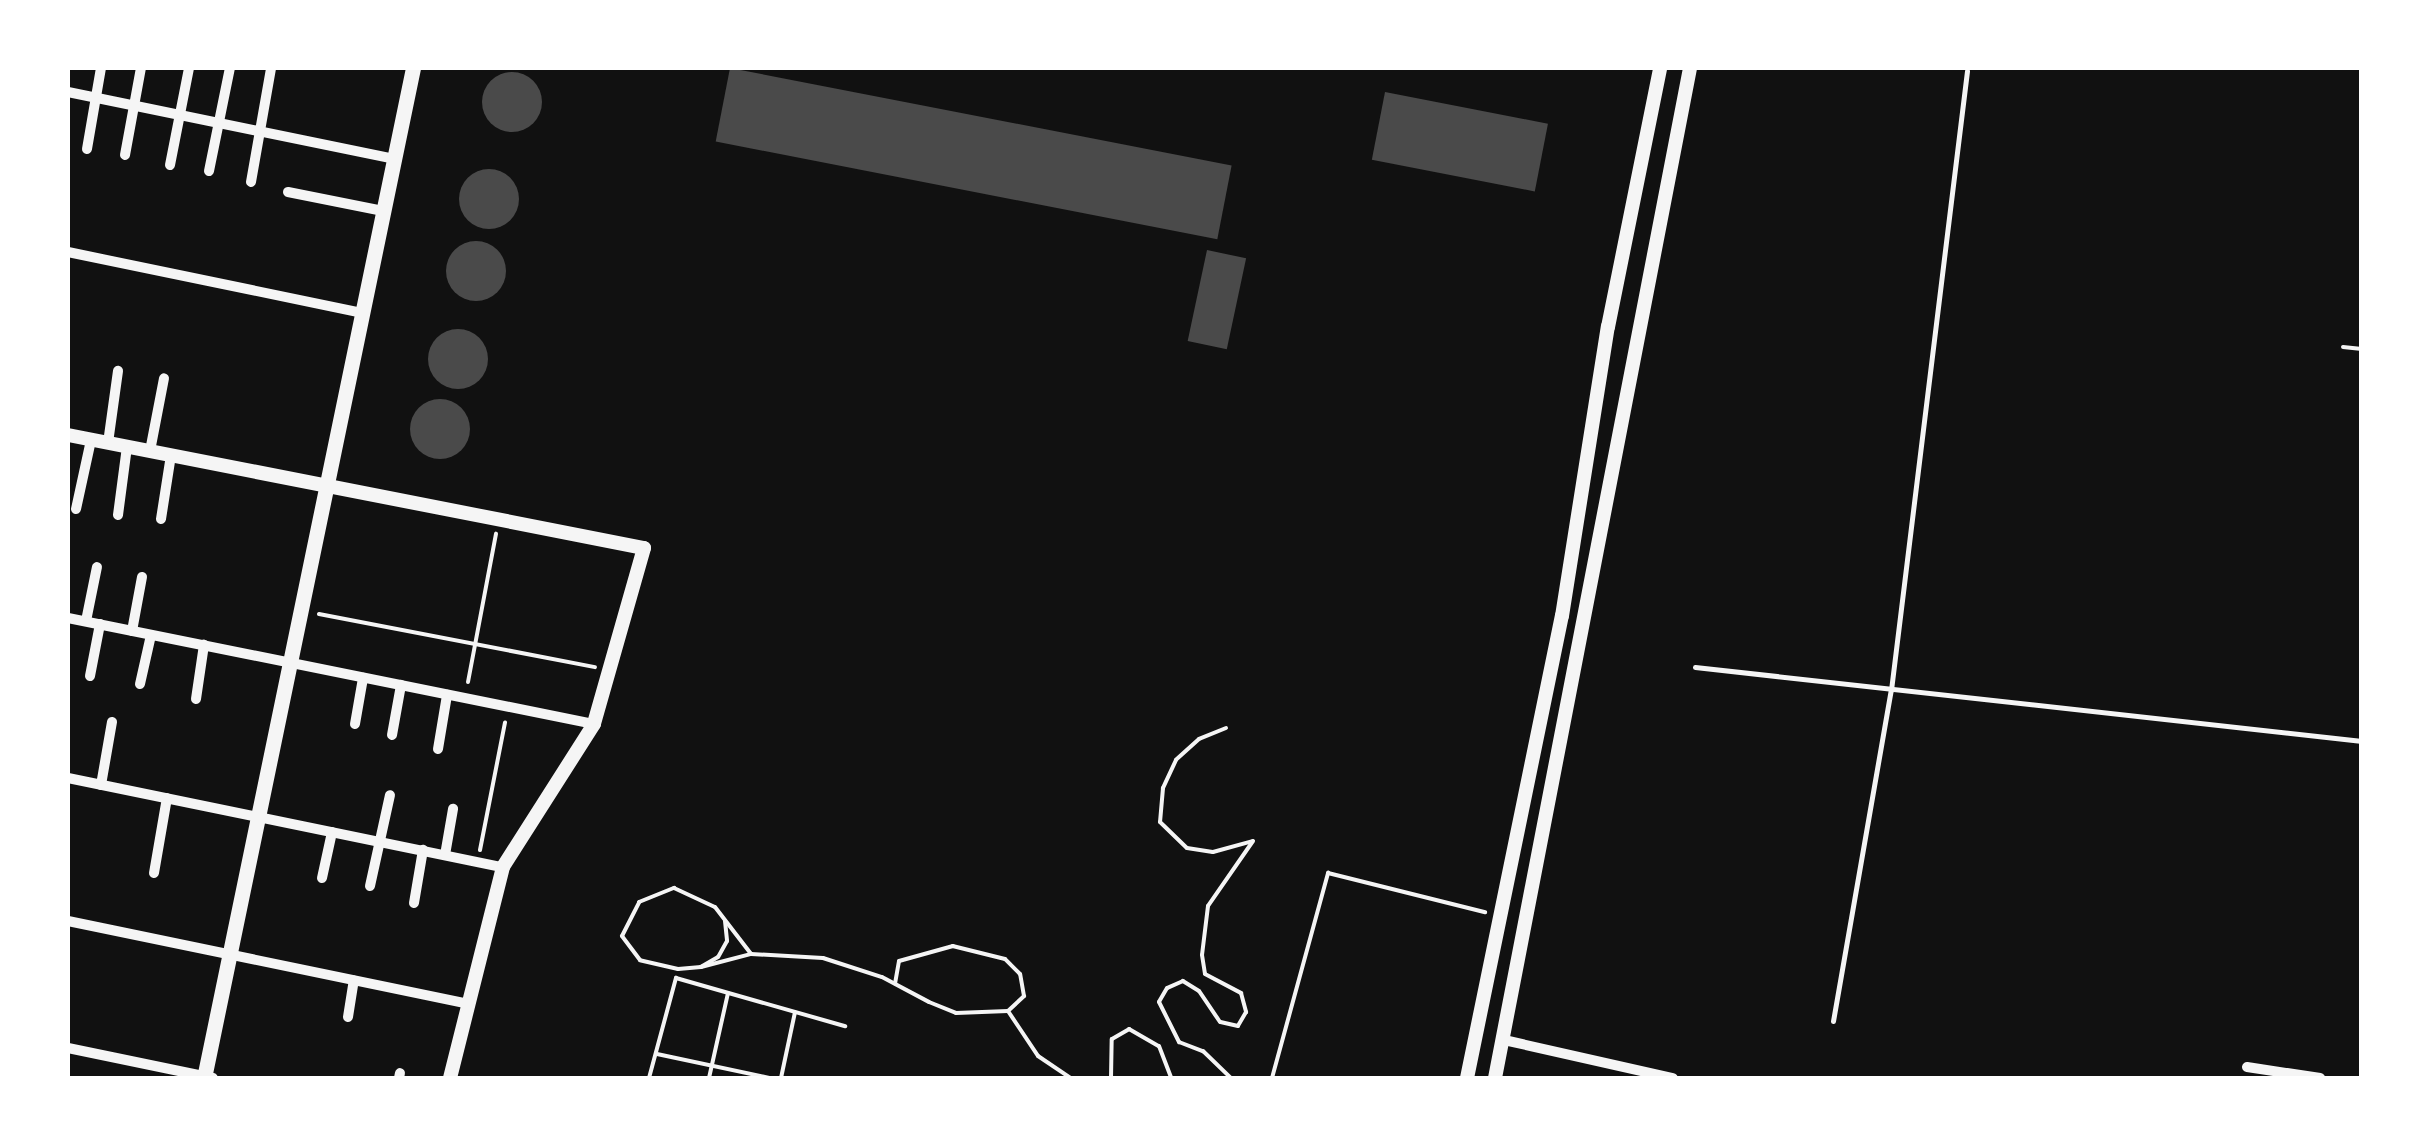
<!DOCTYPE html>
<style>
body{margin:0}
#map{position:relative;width:2429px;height:1146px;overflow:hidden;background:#111;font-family:"Archivo Narrow",sans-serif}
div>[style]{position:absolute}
.building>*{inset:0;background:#4a4a4a;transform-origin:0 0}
.round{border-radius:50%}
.path>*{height:4px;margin:-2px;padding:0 2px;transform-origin:2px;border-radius:2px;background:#f5f5f5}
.service>*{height:5px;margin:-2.5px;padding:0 2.5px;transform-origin:2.5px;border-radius:2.5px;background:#f5f5f5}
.minor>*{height:10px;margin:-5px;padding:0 5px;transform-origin:5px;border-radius:5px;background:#f5f5f5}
.tertiary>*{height:14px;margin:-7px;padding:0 7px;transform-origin:7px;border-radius:7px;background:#f5f5f5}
.secondary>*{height:15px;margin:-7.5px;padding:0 7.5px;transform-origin:7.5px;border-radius:7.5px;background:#f5f5f5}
span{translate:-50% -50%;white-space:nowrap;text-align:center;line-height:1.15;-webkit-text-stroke:8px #fff;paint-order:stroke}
.frame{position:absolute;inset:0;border:70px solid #fff;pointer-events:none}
</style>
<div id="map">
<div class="building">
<i style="left:730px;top:68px;width:511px;height:75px;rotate:11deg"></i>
<i class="round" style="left:482px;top:72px;width:60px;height:60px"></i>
<i style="left:1385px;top:92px;width:166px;height:69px;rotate:11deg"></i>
<i class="round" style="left:459px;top:169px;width:60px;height:60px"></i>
<i class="round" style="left:446px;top:241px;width:60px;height:60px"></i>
<i style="left:1207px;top:250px;width:40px;height:93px;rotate:12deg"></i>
<i class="round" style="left:428px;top:329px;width:60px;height:60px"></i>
<i class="round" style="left:410px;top:399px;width:60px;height:60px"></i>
</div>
<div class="path">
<i style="left:2343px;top:347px;width:19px;rotate:6deg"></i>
<i style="left:319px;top:614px;width:281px;rotate:10.9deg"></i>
<i style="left:468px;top:682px;width:151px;rotate:-79.3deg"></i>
<i style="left:1226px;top:728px;width:29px;rotate:158deg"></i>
<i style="left:1199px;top:739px;width:31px;rotate:138deg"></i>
<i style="left:1176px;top:760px;width:31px;rotate:115deg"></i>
<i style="left:1163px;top:788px;width:34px;rotate:95deg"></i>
<i style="left:1160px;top:822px;width:37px;rotate:44deg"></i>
<i style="left:1187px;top:848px;width:26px;rotate:9deg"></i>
<i style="left:1213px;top:852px;width:41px;rotate:-15.4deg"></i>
<i style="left:1253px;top:841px;width:79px;rotate:124.7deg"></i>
<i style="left:1208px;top:906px;width:49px;rotate:97deg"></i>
<i style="left:1202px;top:955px;width:19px;rotate:81deg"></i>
<i style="left:1205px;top:974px;width:41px;rotate:27.8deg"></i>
<i style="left:1241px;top:993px;width:20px;rotate:75deg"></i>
<i style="left:1246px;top:1012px;width:16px;rotate:120deg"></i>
<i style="left:1238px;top:1026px;width:18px;rotate:-167deg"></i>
<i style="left:1220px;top:1022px;width:37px;rotate:-124deg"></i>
<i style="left:1199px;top:991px;width:19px;rotate:-148deg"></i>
<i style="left:1183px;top:981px;width:17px;rotate:156deg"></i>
<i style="left:1167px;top:988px;width:16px;rotate:120deg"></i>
<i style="left:1159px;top:1002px;width:45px;rotate:63.4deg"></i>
<i style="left:1179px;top:1042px;width:26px;rotate:21deg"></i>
<i style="left:1203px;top:1051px;width:39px;rotate:44deg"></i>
<i style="left:480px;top:850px;width:130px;rotate:-78.9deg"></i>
<i style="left:725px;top:921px;width:20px;rotate:84deg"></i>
<i style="left:727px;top:941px;width:18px;rotate:119deg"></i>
<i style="left:718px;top:957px;width:20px;rotate:150deg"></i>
<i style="left:701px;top:967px;width:23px;rotate:175deg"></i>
<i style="left:678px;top:969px;width:39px;rotate:-167deg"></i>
<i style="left:640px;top:960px;width:30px;rotate:-127deg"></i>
<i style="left:622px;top:936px;width:38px;rotate:-63deg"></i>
<i style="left:639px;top:902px;width:38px;rotate:-22deg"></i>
<i style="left:674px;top:888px;width:45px;rotate:24.9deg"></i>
<i style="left:715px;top:907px;width:59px;rotate:52.5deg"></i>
<i style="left:701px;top:967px;width:52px;rotate:-14.6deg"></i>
<i style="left:751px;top:954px;width:72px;rotate:3.2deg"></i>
<i style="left:823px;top:958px;width:62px;rotate:17.9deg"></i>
<i style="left:882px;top:977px;width:53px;rotate:28deg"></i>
<i style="left:929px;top:1002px;width:29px;rotate:22deg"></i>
<i style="left:956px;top:1013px;width:52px;rotate:-2.2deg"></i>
<i style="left:1008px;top:1011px;width:22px;rotate:-43deg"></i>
<i style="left:1024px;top:996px;width:22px;rotate:-100deg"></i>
<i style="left:1020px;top:974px;width:21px;rotate:-135deg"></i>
<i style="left:1005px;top:959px;width:54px;rotate:-166deg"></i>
<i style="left:953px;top:946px;width:56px;rotate:164.5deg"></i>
<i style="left:899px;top:961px;width:23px;rotate:100deg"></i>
<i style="left:1008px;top:1011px;width:54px;rotate:56.3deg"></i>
<i style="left:1038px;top:1056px;width:40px;rotate:34deg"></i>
<i style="left:657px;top:1054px;width:116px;rotate:12deg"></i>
<i style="left:649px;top:1078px;width:104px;rotate:-74.9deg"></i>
<i style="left:676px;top:978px;width:176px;rotate:15.9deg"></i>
<i style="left:709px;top:1078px;width:87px;rotate:-77.4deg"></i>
<i style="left:781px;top:1078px;width:67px;rotate:-78deg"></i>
<i style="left:1111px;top:1078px;width:39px;rotate:-89deg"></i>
<i style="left:1112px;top:1039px;width:20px;rotate:-30deg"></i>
<i style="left:1129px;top:1029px;width:34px;rotate:30deg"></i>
<i style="left:1159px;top:1046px;width:34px;rotate:69deg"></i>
<i style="left:1272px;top:1078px;width:213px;rotate:-74.7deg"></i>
<i style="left:1328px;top:873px;width:162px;rotate:14deg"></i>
</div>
<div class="service">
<i style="left:1695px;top:667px;width:671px;rotate:6.33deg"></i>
<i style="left:1833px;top:1021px;width:336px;rotate:-80.1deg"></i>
<i style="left:1891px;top:690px;width:624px;rotate:-83deg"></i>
</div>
<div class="minor">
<i style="left:68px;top:92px;width:333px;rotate:11.6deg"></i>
<i style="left:87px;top:149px;width:82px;rotate:-80.2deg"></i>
<i style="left:125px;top:155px;width:88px;rotate:-79.6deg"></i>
<i style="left:170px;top:165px;width:99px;rotate:-78.9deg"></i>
<i style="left:209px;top:171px;width:105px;rotate:-78.5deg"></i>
<i style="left:251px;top:182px;width:115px;rotate:-80deg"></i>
<i style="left:288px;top:192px;width:97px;rotate:11.3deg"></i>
<i style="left:68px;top:252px;width:300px;rotate:11.7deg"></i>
<i style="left:108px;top:443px;width:73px;rotate:-82.1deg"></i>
<i style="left:150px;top:451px;width:74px;rotate:-79.1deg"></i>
<i style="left:76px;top:509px;width:71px;rotate:-77.7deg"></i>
<i style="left:118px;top:515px;width:69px;rotate:-82.5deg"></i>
<i style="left:161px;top:519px;width:65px;rotate:-81.1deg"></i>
<i style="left:68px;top:618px;width:537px;rotate:11.39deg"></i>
<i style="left:86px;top:621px;width:55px;rotate:-78.5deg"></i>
<i style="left:132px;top:631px;width:55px;rotate:-79.5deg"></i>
<i style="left:90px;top:676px;width:53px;rotate:-79.1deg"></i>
<i style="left:140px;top:684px;width:50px;rotate:-77.3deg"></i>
<i style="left:196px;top:699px;width:55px;rotate:-81.6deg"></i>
<i style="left:355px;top:724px;width:47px;rotate:-80.1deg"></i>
<i style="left:392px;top:735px;width:51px;rotate:-79.8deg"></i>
<i style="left:438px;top:749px;width:55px;rotate:-80.5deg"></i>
<i style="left:68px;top:778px;width:444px;rotate:11.6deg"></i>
<i style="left:101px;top:785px;width:64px;rotate:-80.1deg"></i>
<i style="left:445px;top:855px;width:47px;rotate:-80.1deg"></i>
<i style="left:154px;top:873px;width:76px;rotate:-80.2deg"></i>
<i style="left:322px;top:878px;width:47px;rotate:-77.7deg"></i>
<i style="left:370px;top:886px;width:93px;rotate:-77.6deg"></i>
<i style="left:414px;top:903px;width:54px;rotate:-80.4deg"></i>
<i style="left:68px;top:921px;width:409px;rotate:11.7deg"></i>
<i style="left:348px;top:1017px;width:37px;rotate:-81deg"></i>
<i style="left:1504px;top:1040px;width:173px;rotate:12.7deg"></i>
<i style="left:68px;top:1048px;width:148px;rotate:11.7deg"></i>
<i style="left:2247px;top:1067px;width:74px;rotate:8.6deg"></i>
<i style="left:399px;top:1078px;width:5px;rotate:-79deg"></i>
</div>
<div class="tertiary">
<i style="left:68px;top:435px;width:587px;rotate:11.1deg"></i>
<i style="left:644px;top:548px;width:183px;rotate:105.9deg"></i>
<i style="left:594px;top:724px;width:169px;rotate:122.5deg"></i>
<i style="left:503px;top:867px;width:218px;rotate:104.1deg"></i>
<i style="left:1467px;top:1078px;width:472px;rotate:-78.4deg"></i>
<i style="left:1562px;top:616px;width:293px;rotate:-81deg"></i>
<i style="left:1608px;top:327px;width:264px;rotate:-78.6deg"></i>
<i style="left:1495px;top:1078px;width:1029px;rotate:-79.07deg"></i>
</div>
<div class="secondary">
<i style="left:204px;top:1078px;width:1031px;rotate:-78.31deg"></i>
</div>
<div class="frame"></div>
</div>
